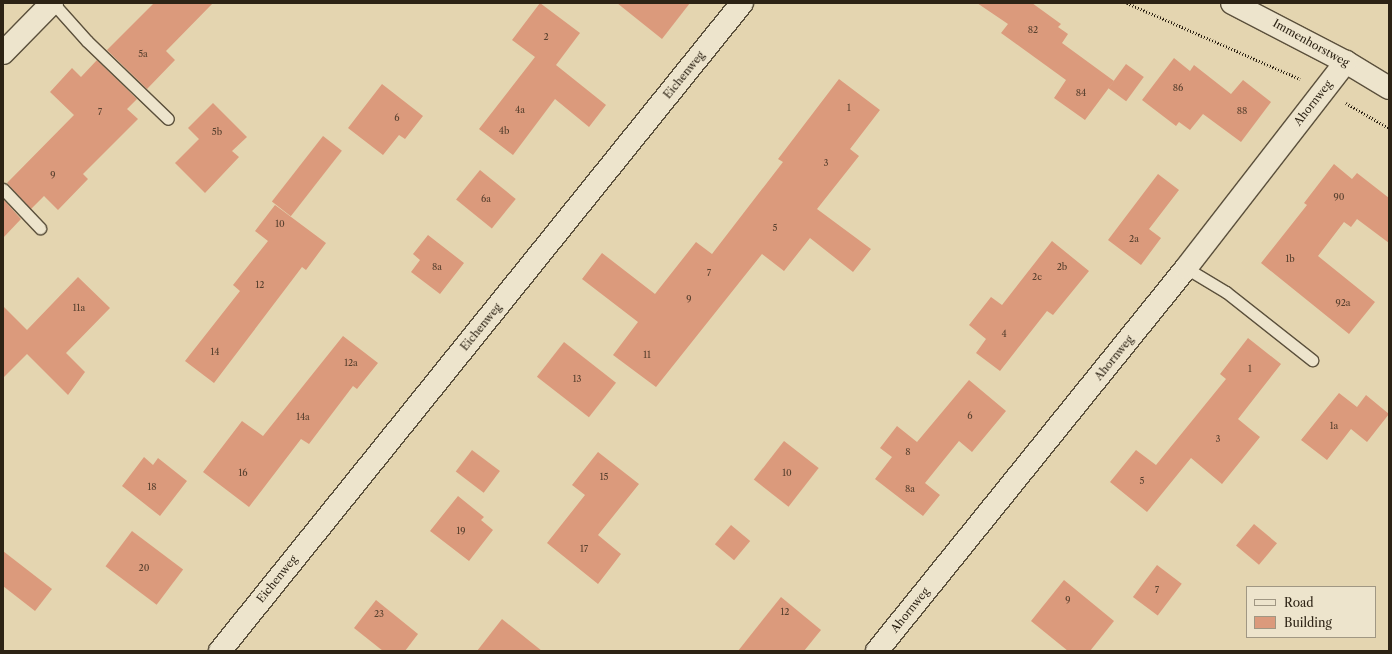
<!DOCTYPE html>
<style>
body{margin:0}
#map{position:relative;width:1392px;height:654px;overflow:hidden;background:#e4d5b0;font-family:"Libre Caslon Text",serif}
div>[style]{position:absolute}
.building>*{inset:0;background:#db9a7c;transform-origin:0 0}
.path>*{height:2.5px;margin-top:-1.25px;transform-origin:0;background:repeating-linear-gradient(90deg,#2d2315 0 1px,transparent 0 3px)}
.roads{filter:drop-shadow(1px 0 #5b503c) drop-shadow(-1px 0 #5b503c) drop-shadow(0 1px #5b503c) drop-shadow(0 -1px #5b503c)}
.service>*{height:11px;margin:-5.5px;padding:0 5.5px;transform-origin:5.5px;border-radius:5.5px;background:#ede4cc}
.minor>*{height:22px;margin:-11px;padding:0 11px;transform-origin:11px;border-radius:11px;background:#ede4cc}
span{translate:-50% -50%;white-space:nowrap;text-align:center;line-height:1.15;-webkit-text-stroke:3px #ede4cc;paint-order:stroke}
.number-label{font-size:9px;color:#58412f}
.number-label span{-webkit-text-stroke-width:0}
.street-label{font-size:11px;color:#2d2315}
.frame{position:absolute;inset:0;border:4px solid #2d2315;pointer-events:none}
.legend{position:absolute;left:1246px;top:586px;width:130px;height:52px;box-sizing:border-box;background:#ede4cc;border:1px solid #a09783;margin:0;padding:5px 7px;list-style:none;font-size:12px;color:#2d2315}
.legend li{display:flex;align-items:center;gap:8px;height:20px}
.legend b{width:20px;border:1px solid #a09783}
</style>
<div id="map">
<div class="building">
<i style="clip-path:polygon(154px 3px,213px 3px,166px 51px,175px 60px,147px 89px,107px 50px)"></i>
<i style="clip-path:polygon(540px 3px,580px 33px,556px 65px,606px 105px,589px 127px,555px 99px,513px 155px,479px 129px,535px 57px,512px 40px)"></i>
<i style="clip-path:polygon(617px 3px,690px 3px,662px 39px)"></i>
<i style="clip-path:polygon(977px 3px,1032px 3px,1061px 24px,1058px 27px,1068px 34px,1062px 43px,1114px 81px,1085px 120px,1054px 98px,1066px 80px,1001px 33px,1008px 24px)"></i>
<i style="clip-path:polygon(1174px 58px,1190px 71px,1194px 65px,1231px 94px,1243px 80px,1271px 102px,1241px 142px,1203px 114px,1190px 130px,1179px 122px,1176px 126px,1142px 100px)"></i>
<i style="clip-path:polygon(97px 60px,137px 99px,127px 109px,138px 119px,83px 174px,88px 179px,58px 210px,44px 196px,31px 209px,7px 183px,74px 115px,50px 92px,72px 68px,81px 77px)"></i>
<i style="left:1126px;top:64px;width:22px;height:30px;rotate:36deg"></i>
<i style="clip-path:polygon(839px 79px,880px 110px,850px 149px,859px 156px,817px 209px,871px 249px,853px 272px,810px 238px,784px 271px,762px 254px,656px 387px,613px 355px,638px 322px,582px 279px,602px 253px,655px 294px,696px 242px,712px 254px,783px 162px,778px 159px)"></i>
<i style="clip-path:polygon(382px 84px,423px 116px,405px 139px,399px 135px,383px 155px,348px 128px)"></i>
<i style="clip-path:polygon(213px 103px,247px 137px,232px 151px,239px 157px,205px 193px,175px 163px,199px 139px,188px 128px)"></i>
<i style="left:323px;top:136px;width:24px;height:83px;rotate:38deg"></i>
<i style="clip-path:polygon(1334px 164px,1352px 179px,1357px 173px,1389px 198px,1389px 243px,1357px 219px,1351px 227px,1344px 222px,1318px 256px,1375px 302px,1349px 334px,1261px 263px,1307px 205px,1304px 203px)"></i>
<i style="left:480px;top:170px;width:46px;height:38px;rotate:39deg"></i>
<i style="clip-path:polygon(1158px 174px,1179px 190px,1149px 229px,1161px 238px,1141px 265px,1108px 240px)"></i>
<i style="clip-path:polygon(3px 199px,21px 219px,3px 238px)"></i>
<i style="clip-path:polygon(275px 205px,326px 243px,306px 270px,302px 267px,214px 383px,185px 361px,240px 291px,233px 285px,268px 241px,255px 231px)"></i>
<i style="clip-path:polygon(428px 235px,464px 263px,440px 294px,411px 272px,420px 260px,413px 254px)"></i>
<i style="clip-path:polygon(1052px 241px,1089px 271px,1053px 315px,1047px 311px,1000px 371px,976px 353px,986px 339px,969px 325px,991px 297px,1002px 305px)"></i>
<i style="clip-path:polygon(78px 277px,110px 308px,66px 353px,85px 372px,68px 395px,27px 354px,3px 378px,3px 306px,27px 330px)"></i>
<i style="clip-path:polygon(343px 336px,378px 363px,357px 389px,353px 386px,309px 444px,301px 439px,249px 507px,203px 472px,242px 421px,263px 436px)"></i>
<i style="clip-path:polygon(1248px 338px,1281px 364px,1238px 419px,1260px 437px,1222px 484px,1191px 458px,1147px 512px,1110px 482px,1136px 450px,1156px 465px,1226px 379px,1220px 374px)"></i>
<i style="left:564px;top:342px;width:66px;height:44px;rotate:38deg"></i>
<i style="clip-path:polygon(969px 380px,1006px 411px,972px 452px,959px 441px,925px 483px,940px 495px,923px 516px,875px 479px,892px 457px,880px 448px,897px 426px,917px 442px)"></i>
<i style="clip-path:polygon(1339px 393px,1357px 407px,1366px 395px,1389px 414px,1367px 442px,1351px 429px,1327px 460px,1301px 440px)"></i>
<i style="left:784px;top:441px;width:44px;height:49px;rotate:38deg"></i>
<i style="left:472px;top:450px;width:35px;height:27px;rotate:37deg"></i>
<i style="clip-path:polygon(598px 452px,639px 484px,598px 535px,621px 554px,598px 584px,547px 543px,585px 495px,572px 485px)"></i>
<i style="clip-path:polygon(144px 457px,153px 465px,158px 458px,187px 481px,160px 516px,122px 486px)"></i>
<i style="clip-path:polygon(458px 496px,484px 517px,481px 520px,493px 530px,469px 561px,430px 531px)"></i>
<i style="left:1254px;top:524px;width:30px;height:28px;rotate:40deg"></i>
<i style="left:731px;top:525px;width:25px;height:25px;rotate:40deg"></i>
<i style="left:132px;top:531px;width:64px;height:44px;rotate:37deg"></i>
<i style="clip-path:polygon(3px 551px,52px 589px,35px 611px,3px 586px)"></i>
<i style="left:1157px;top:565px;width:31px;height:40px;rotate:37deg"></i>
<i style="clip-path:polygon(1064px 580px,1114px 621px,1090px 651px,1068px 651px,1031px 621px)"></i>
<i style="clip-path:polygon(781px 597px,821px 630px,804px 651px,738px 651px)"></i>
<i style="clip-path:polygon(376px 600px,418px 634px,405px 651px,383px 651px,354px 628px)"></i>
<i style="clip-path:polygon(502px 619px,542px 651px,477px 651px)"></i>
</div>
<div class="path">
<i style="left:1127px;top:3px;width:189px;rotate:23.7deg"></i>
<i style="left:1346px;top:103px;width:50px;rotate:30.2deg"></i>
</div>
<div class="roads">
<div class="service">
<i style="left:53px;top:3px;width:51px;rotate:48.2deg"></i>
<i style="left:87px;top:41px;width:112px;rotate:43.9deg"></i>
<i style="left:3px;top:189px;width:54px;rotate:46.5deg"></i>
<i style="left:1186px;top:268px;width:47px;rotate:31deg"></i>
<i style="left:1226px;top:292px;width:110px;rotate:38.3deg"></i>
</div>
<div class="minor">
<i style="left:1232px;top:3px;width:128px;rotate:27.4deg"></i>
<i style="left:1346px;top:62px;width:50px;rotate:31.2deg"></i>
<i style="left:3px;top:53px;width:70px;rotate:-45.6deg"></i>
<i style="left:220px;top:651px;width:832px;rotate:-51.15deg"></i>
<i style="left:877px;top:651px;width:492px;rotate:-51.1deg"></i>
<i style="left:1186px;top:268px;width:261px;rotate:-52.2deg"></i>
</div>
</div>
<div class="number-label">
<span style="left:1033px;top:30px">82</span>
<span style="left:546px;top:37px">2</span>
<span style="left:143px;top:54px">5a</span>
<span style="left:1178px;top:88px">86</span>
<span style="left:1081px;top:93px">84</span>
<span style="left:849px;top:108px">1</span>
<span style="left:520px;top:110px">4a</span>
<span style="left:1242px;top:111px">88</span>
<span style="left:100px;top:112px">7</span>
<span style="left:397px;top:118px">6</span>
<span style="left:504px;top:131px">4b</span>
<span style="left:217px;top:132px">5b</span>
<span style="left:826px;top:163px">3</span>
<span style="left:53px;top:175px">9</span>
<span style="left:1339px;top:197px">90</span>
<span style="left:486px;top:199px">6a</span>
<span style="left:280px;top:224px">10</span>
<span style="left:775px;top:228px">5</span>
<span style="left:1134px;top:239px">2a</span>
<span style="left:1290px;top:259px">1b</span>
<span style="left:437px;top:267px">8a</span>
<span style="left:1062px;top:267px">2b</span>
<span style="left:709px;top:273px">7</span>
<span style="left:1037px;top:277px">2c</span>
<span style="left:260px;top:285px">12</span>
<span style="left:689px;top:299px">9</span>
<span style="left:1343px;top:303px">92a</span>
<span style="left:79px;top:308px">11a</span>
<span style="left:1004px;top:334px">4</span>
<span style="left:215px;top:352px">14</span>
<span style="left:647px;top:355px">11</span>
<span style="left:351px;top:363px">12a</span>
<span style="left:1250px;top:369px">1</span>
<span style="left:577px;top:379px">13</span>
<span style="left:970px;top:416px">6</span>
<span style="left:303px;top:417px">14a</span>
<span style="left:1334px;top:426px">1a</span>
<span style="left:1218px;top:439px">3</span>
<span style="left:908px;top:452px">8</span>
<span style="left:243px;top:473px">16</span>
<span style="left:787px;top:473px">10</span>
<span style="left:604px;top:477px">15</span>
<span style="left:1142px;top:481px">5</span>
<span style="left:152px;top:487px">18</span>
<span style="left:910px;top:489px">8a</span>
<span style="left:461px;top:531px">19</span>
<span style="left:584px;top:549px">17</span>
<span style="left:144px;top:568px">20</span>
<span style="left:1157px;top:590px">7</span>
<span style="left:1068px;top:600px">9</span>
<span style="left:785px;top:612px">12</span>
<span style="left:379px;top:614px">23</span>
</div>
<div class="street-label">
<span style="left:1311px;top:43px;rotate:29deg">Immenhorstweg</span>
<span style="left:684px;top:75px;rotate:-51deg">Eichenweg</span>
<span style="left:1313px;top:103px;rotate:-52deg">Ahornweg</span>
<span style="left:481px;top:327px;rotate:-51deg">Eichenweg</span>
<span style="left:1114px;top:358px;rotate:-51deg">Ahornweg</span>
<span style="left:277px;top:579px;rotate:-51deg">Eichenweg</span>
<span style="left:910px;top:610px;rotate:-51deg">Ahornweg</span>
</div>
<div class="frame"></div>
<ul class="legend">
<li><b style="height:5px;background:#ede4cc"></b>Road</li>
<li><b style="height:11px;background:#db9a7c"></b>Building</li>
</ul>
</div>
